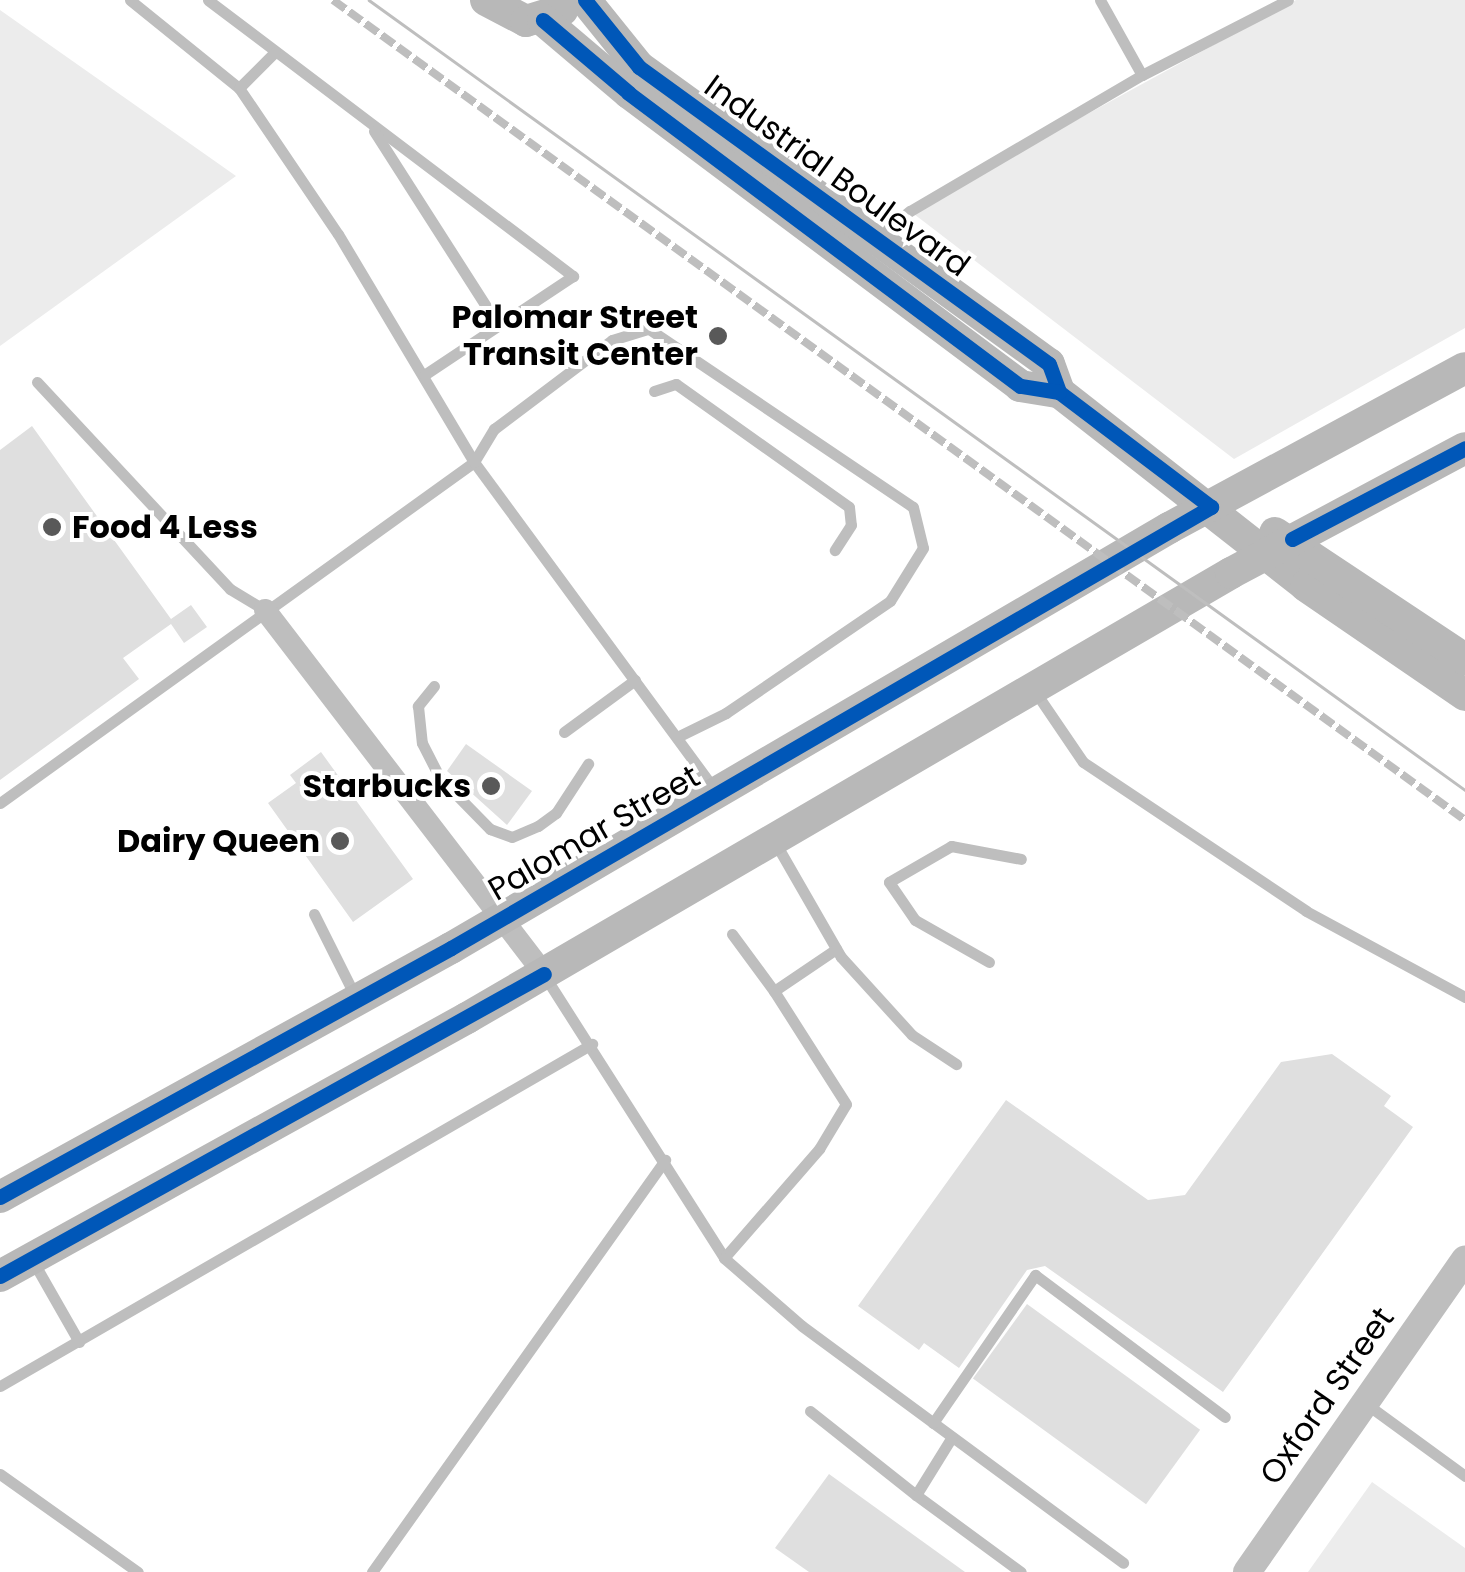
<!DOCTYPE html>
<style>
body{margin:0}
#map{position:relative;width:1465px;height:1572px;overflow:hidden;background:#fff;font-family:Poppins,sans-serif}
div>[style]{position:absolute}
.green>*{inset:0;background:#ececec}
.building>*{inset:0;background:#dfdfdf;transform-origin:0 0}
.service>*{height:11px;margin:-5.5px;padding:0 5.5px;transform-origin:5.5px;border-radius:5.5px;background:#bebebe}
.minor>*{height:22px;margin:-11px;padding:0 11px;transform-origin:11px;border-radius:11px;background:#bebebe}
.tertiary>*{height:28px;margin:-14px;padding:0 14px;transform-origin:14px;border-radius:14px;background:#bebebe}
.secondary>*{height:32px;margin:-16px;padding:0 16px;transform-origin:16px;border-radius:16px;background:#b8b8b8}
.tram>*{height:2.5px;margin:-1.25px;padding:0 1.25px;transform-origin:1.25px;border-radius:1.25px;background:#bebebe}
.rail>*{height:8px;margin-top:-4px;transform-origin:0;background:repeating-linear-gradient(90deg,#bebebe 0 15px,transparent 0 20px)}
.cycleway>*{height:15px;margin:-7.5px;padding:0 7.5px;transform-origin:7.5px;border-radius:7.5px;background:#0057b8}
.dots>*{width:28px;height:28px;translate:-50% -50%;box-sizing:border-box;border:5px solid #fff;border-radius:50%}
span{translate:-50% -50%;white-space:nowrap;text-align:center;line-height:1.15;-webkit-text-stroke:8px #fff;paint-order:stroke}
.street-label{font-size:32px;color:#000}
.poi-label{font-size:32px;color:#000;font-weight:700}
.right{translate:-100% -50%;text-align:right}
.left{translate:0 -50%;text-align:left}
</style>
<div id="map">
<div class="green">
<i style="clip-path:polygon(1296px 0,1465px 0,1465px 328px,1234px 459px,910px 211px)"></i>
<i style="clip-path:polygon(0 10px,236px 176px,0 346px)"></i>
<i style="clip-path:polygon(1372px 1482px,1465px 1548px,1465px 1572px,1308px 1572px)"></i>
</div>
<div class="building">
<i style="clip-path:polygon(32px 426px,171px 619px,191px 605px,207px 627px,184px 643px,171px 624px,123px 658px,139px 679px,0 780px,0 450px)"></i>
<i style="clip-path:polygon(466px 744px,532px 791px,507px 825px,447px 771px)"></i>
<i style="clip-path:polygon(321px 752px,413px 879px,353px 922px,268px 803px,296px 783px,290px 775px)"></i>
<i style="clip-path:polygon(1332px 1054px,1391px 1096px,1384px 1106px,1413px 1127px,1223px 1392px,1045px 1266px,1027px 1270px,959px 1368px,924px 1343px,919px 1350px,858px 1306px,1006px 1100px,1148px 1200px,1185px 1195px,1281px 1062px)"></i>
<i style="left:1027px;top:1304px;width:214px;height:92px;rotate:36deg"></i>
<i style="clip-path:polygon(829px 1474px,965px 1572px,809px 1572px,775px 1548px)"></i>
</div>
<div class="service">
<i style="left:130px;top:0;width:140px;rotate:38.9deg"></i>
<i style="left:239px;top:88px;width:176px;rotate:55.9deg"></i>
<i style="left:338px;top:234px;width:265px;rotate:59.2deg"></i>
<i style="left:474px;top:462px;width:407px;rotate:53.7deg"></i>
<i style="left:208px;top:0;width:458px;rotate:37.1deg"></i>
<i style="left:573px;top:276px;width:179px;rotate:146.4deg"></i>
<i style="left:1100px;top:0;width:86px;rotate:60.8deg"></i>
<i style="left:239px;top:88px;width:51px;rotate:-45deg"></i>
<i style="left:374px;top:131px;width:230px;rotate:57.4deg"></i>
<i style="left:880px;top:235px;width:38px;rotate:-39deg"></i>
<i style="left:910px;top:211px;width:269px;rotate:-30.4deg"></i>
<i style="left:1142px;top:75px;width:164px;rotate:-27.2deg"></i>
<i style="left:37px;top:382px;width:283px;rotate:47deg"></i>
<i style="left:230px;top:589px;width:41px;rotate:31deg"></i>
<i style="left:654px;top:391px;width:23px;rotate:-18deg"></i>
<i style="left:676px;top:384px;width:212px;rotate:35.4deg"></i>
<i style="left:849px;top:507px;width:18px;rotate:84deg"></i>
<i style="left:851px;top:525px;width:30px;rotate:123deg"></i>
<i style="left:434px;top:686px;width:26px;rotate:129deg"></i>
<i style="left:418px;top:706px;width:37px;rotate:84deg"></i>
<i style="left:422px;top:743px;width:38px;rotate:63deg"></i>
<i style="left:439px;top:777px;width:73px;rotate:45.6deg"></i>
<i style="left:490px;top:829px;width:23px;rotate:20deg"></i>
<i style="left:512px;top:837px;width:28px;rotate:-23deg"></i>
<i style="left:538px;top:826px;width:22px;rotate:-36deg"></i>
<i style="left:556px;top:813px;width:59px;rotate:-56.9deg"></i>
<i style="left:1034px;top:690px;width:87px;rotate:55.8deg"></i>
<i style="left:1083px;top:762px;width:268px;rotate:33.7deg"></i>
<i style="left:1306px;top:911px;width:181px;rotate:28.4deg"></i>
<i style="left:564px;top:732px;width:88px;rotate:-36.2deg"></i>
<i style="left:0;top:803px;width:584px;rotate:-35.73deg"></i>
<i style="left:474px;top:462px;width:39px;rotate:-59deg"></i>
<i style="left:494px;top:429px;width:148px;rotate:-37deg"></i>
<i style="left:612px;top:340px;width:39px;rotate:-17deg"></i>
<i style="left:649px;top:329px;width:318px;rotate:34deg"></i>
<i style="left:913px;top:507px;width:42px;rotate:76.3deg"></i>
<i style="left:923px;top:548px;width:62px;rotate:121.9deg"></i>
<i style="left:890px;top:601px;width:199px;rotate:145.7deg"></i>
<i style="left:726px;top:713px;width:55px;rotate:153.9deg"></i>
<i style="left:776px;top:844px;width:130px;rotate:60.1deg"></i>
<i style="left:841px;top:957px;width:105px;rotate:47.7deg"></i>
<i style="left:912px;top:1035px;width:53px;rotate:33.4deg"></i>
<i style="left:314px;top:914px;width:92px;rotate:63.4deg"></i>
<i style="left:732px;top:934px;width:71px;rotate:53.6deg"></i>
<i style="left:774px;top:991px;width:75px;rotate:-34.1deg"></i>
<i style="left:989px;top:962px;width:85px;rotate:-150.4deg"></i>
<i style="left:915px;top:920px;width:46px;rotate:-124.4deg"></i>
<i style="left:889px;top:882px;width:72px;rotate:-30.1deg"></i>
<i style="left:951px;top:846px;width:71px;rotate:10.5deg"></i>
<i style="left:544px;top:975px;width:335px;rotate:57.5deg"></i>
<i style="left:724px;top:1258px;width:145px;rotate:-48.9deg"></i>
<i style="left:819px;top:1149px;width:52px;rotate:-59deg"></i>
<i style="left:846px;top:1104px;width:134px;rotate:-122.5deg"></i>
<i style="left:724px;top:1258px;width:103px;rotate:41.1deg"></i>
<i style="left:802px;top:1326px;width:399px;rotate:36.4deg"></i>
<i style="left:34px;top:1263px;width:91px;rotate:60.3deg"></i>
<i style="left:0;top:1386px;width:684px;rotate:-30.02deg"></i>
<i style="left:1365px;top:1403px;width:124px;rotate:36.1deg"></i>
<i style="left:810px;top:1411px;width:135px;rotate:38.4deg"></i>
<i style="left:916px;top:1495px;width:68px;rotate:-58.2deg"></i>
<i style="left:933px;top:1423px;width:180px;rotate:-55.4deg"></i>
<i style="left:1035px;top:1275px;width:237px;rotate:36.8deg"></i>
<i style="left:0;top:1474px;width:169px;rotate:35.4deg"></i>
<i style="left:916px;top:1495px;width:130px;rotate:36.3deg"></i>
<i style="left:372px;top:1572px;width:506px;rotate:-54.58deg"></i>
</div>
<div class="minor">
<i style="left:265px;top:610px;width:459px;rotate:52.5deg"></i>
</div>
<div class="tertiary">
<i style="left:1247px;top:1572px;width:381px;rotate:-55.1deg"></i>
</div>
<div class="secondary">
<i style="left:486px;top:0;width:45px;rotate:27.7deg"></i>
<i style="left:526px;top:21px;width:38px;rotate:-17deg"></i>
<i style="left:585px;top:0;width:86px;rotate:51.1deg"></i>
<i style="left:639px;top:67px;width:506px;rotate:35.92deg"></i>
<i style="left:1049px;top:364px;width:30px;rotate:70deg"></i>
<i style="left:543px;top:20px;width:113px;rotate:40.3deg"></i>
<i style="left:629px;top:93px;width:489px;rotate:36.8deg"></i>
<i style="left:1020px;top:386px;width:39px;rotate:9deg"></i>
<i style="left:1059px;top:392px;width:314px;rotate:38.1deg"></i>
<i style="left:1306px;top:586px;width:193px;rotate:34.4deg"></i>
<i style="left:1275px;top:533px;width:228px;rotate:33.6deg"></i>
<i style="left:0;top:1197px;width:515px;rotate:-28.9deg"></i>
<i style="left:451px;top:948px;width:832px;rotate:-30.33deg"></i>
<i style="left:1169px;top:528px;width:336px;rotate:-28.4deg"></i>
<i style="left:0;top:1276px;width:534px;rotate:-28.92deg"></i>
<i style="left:467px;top:1018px;width:884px;rotate:-30.22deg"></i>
<i style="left:1231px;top:573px;width:265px;rotate:-28.1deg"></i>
</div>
<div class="tram">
<i style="left:369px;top:0;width:1351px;rotate:35.78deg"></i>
</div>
<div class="rail">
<i style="left:333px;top:0;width:1398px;rotate:35.92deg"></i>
</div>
<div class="cycleway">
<i style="left:585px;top:0;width:86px;rotate:51.1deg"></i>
<i style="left:639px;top:67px;width:506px;rotate:35.92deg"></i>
<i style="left:1049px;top:364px;width:30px;rotate:70deg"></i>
<i style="left:1292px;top:539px;width:195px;rotate:-27.7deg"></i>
<i style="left:0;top:1197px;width:515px;rotate:-28.9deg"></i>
<i style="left:451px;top:948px;width:879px;rotate:-30.13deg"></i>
<i style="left:1211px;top:507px;width:191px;rotate:-142.9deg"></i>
<i style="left:1059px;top:392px;width:39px;rotate:-171deg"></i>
<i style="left:1020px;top:386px;width:489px;rotate:-143.2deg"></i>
<i style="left:629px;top:93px;width:113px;rotate:-139.7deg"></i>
<i style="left:0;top:1276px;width:622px;rotate:-29.04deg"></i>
</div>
<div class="dots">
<i style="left:718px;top:336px;background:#595959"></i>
<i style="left:52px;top:527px;background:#595959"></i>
<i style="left:491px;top:786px;background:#595959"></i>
<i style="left:340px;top:841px;background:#595959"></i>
</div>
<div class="street-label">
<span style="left:837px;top:176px;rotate:36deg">Industrial Boulevard</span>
<span style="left:594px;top:833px;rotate:-30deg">Palomar Street</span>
<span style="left:1327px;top:1396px;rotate:-55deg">Oxford Street</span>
</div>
<div class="poi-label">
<span class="right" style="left:698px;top:336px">Palomar Street<br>Transit Center</span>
<span class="left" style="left:72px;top:527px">Food 4 Less</span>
<span class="right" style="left:471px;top:786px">Starbucks</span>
<span class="right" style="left:320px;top:841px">Dairy Queen</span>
</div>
</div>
